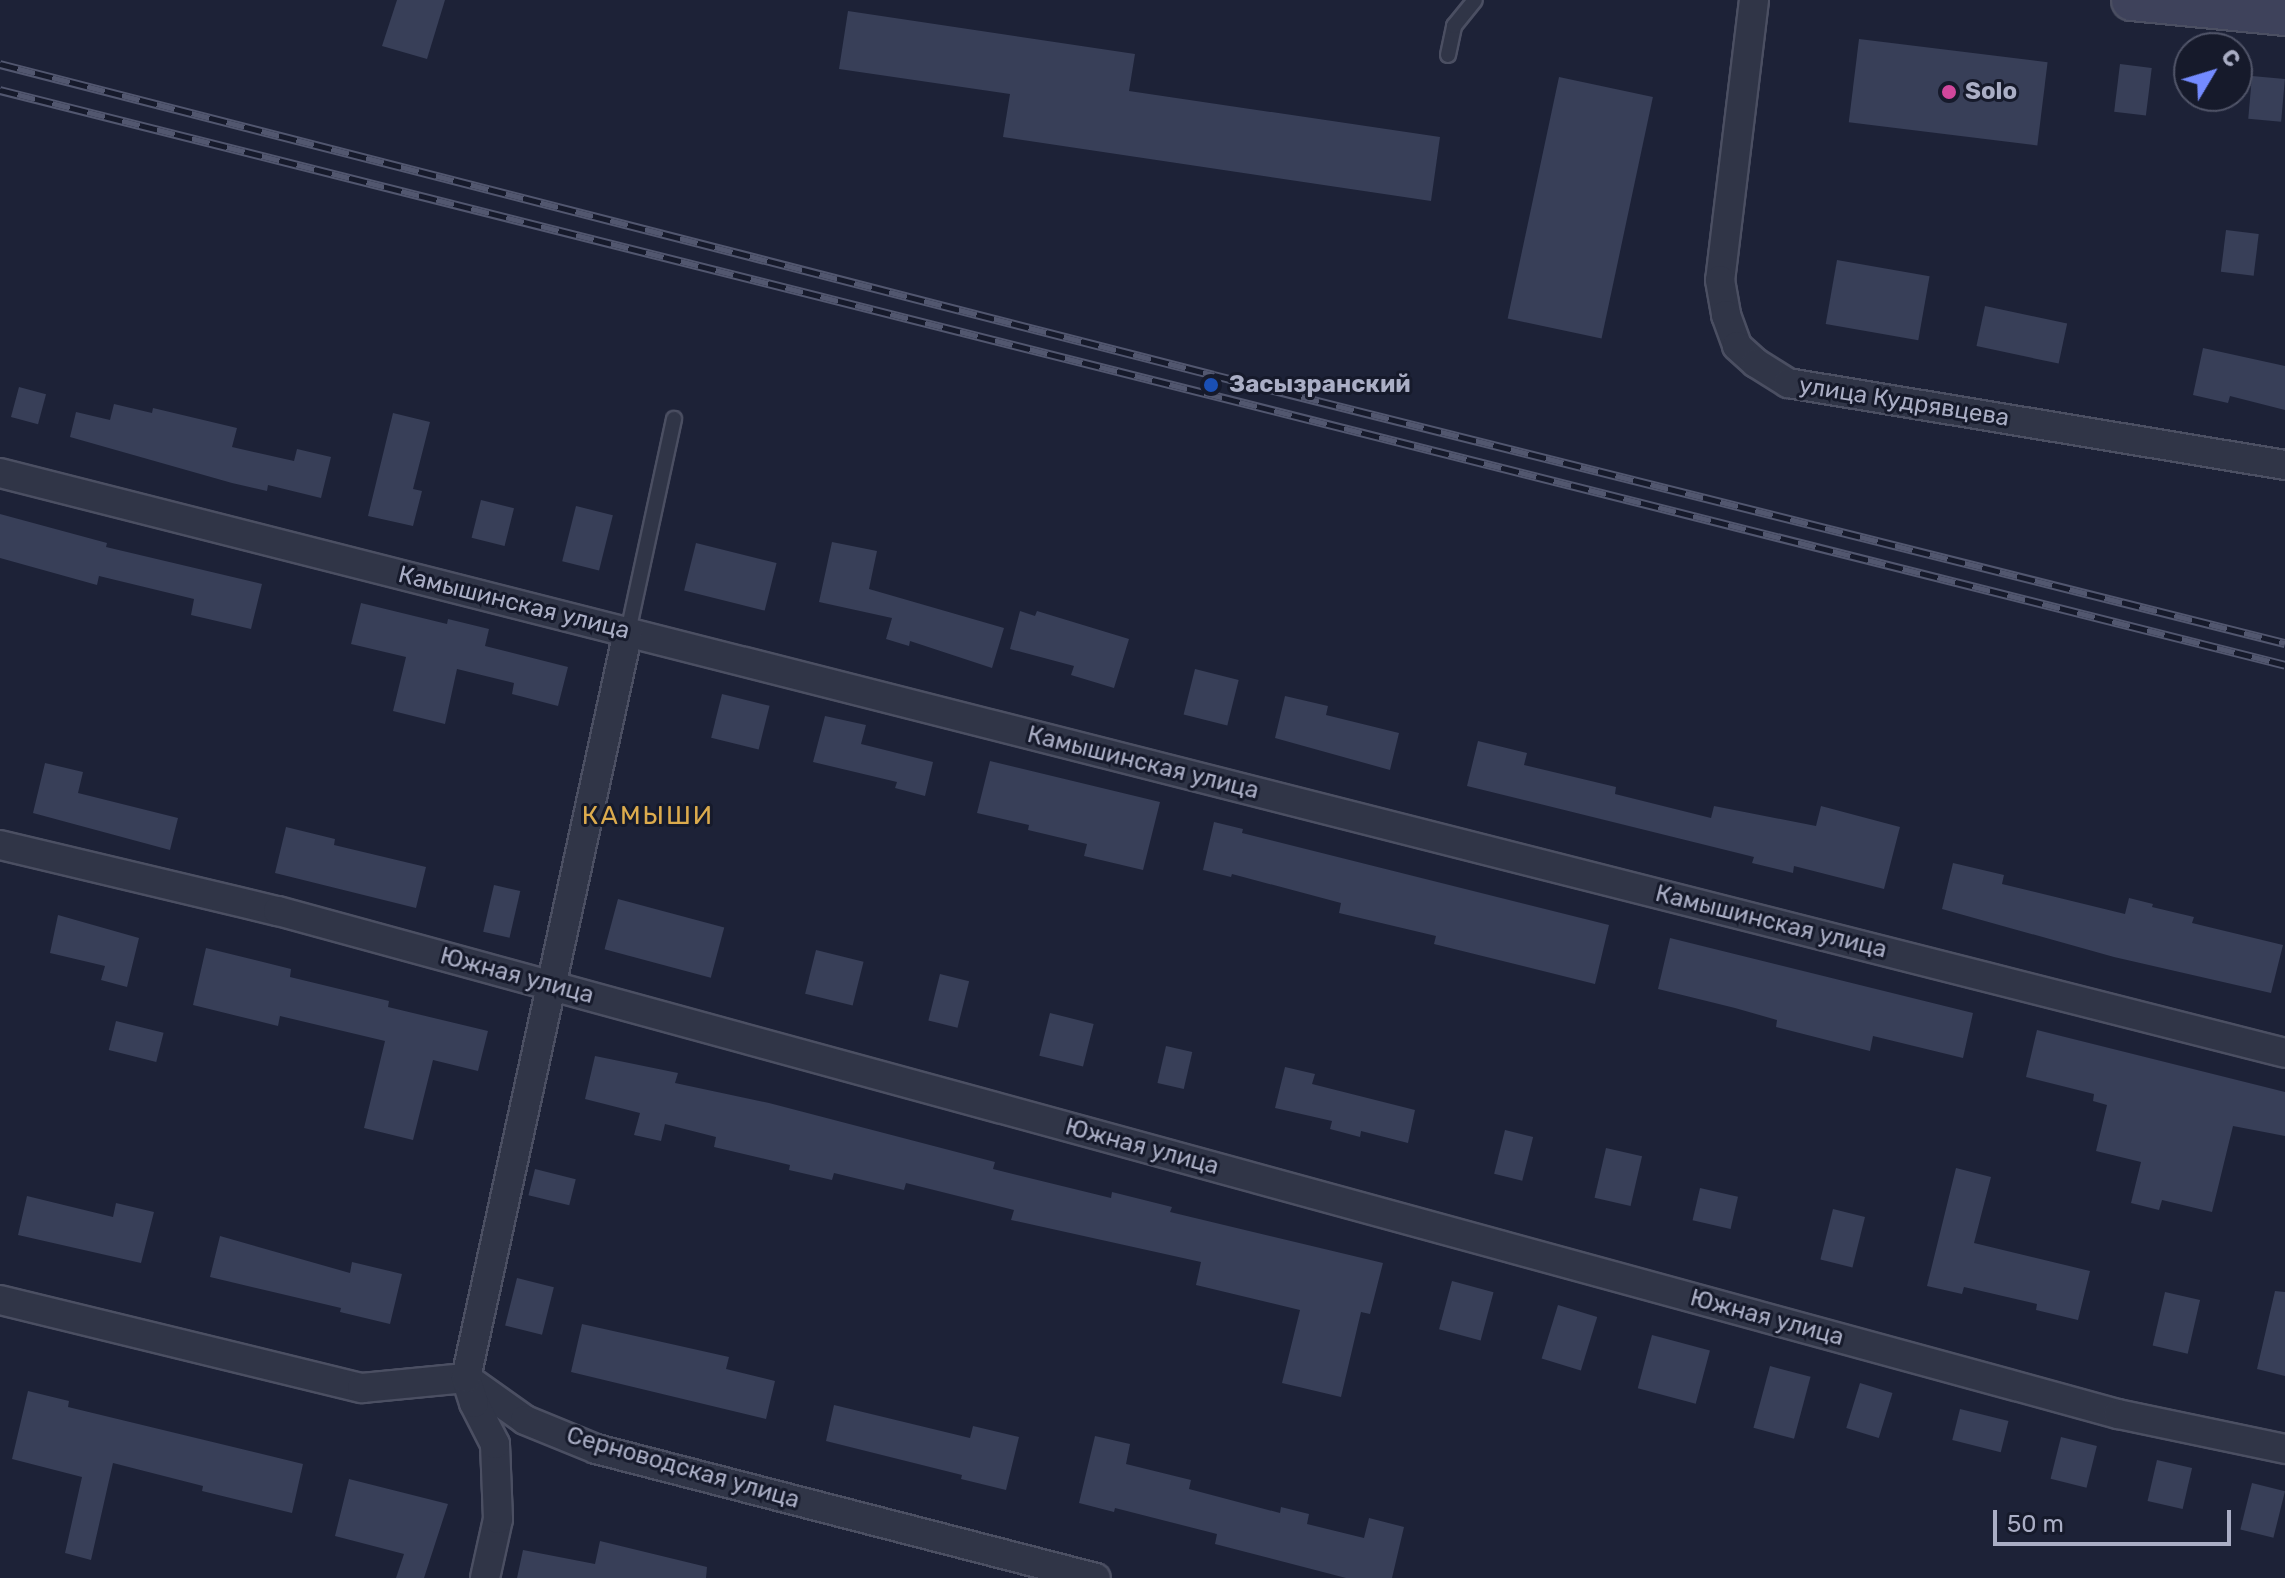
<!DOCTYPE html>
<meta charset="utf-8">
<style>
body{margin:0}
#map{position:relative;width:2285px;height:1578px;overflow:hidden;background:#1d2237;font-family:Rubik,sans-serif}
div>[style]{position:absolute}
.building>*{inset:0;background:#383f58;transform-origin:0 0}
.roads{filter:drop-shadow(2px 0 #4b4f62) drop-shadow(-2px 0 #4b4f62) drop-shadow(0 2px #4b4f62) drop-shadow(0 -2px #4b4f62)}
.lane>*{height:14px;margin:-7px;padding:0 7px;transform-origin:7px;border-radius:7px;background:#303547}
.street>*{height:28px;margin:-14px;padding:0 14px;transform-origin:14px;border-radius:14px;background:#303547}
.secondary>*{height:40px;margin:-20px;padding:0 20px;transform-origin:20px;border-radius:20px;background:#3e425b}
.rail>*{height:9px;margin-top:-4.5px;transform-origin:0;background:repeating-linear-gradient(90deg,#161a2b 0 18px,#52576f 0 36px);box-sizing:border-box;border-block:2px solid #52576f}
.dots>*{width:22px;height:22px;translate:-50% -50%;box-sizing:border-box;border:4px solid #161a2b;border-radius:50%}
span{translate:-50% -50%;white-space:nowrap;text-align:center;line-height:1.15;-webkit-text-stroke:6px #161a2b;paint-order:stroke}
.poi-label{font-size:24px;color:#aaaec5;font-weight:700}
.left{translate:0 -50%;text-align:left}
.street-label{font-size:24px;color:#aaaec5}
.neighbourhood-label{font-size:26px;color:#dcab4d;letter-spacing:2px}
.north{position:absolute;left:2173px;top:32px;width:80px;height:80px;box-sizing:border-box;background:#161a2b;border:2px solid #515569;border-radius:50%;rotate:52deg;font-size:22px;font-weight:700;line-height:32px;text-align:center;color:#aaaec5}
.north::after{content:'';display:block;margin:auto;width:28px;height:36px;background:#748bff;clip-path:polygon(50% 0,100% 100%,50% 72%,0 100%)}
.scale{position:absolute;left:1993px;top:1510px;width:238px;height:36px;box-sizing:border-box;border:4px solid #aaaec5;border-top:0;padding-left:10px;font-size:24px;line-height:28px;white-space:nowrap;color:#aaaec5;-webkit-text-stroke:6px #161a2b;paint-order:stroke}
</style>
<div id="map">
<div class="building">
<i style="clip-path:polygon(397px 0,445px 0,427px 59px,382px 46px)"></i>
<i style="clip-path:polygon(848px 11px,1135px 54px,1129px 91px,1440px 137px,1431px 201px,1003px 137px,1010px 94px,839px 69px)"></i>
<i style="left:1859px;top:39px;width:190px;height:84px;rotate:7deg"></i>
<i style="left:2120px;top:64px;width:32px;height:48px;rotate:7deg"></i>
<i style="left:2252px;top:76px;width:33px;height:43px;rotate:5deg"></i>
<i style="left:1559px;top:77px;width:96px;height:247px;rotate:12deg"></i>
<i style="left:2226px;top:230px;width:33px;height:42px;rotate:7deg"></i>
<i style="left:1837px;top:260px;width:94px;height:65px;rotate:10deg"></i>
<i style="left:1985px;top:306px;width:84px;height:41px;rotate:12deg"></i>
<i style="clip-path:polygon(2203px 348px,2285px 366px,2285px 410px,2230px 396px,2228px 403px,2193px 395px)"></i>
<i style="left:19px;top:387px;width:28px;height:31px;rotate:15deg"></i>
<i style="clip-path:polygon(114px 404px,152px 413px,153px 408px,237px 428px,232px 447px,294px 461px,297px 449px,331px 457px,321px 498px,268px 485px,267px 491px,232px 483px,70px 437px,76px 412px,110px 420px)"></i>
<i style="clip-path:polygon(393px 413px,430px 422px,413px 489px,422px 491px,413px 526px,368px 516px)"></i>
<i style="left:481px;top:500px;width:34px;height:39px;rotate:14deg"></i>
<i style="left:576px;top:506px;width:38px;height:57px;rotate:14deg"></i>
<i style="clip-path:polygon(0 514px,107px 543px,106px 547px,262px 584px,251px 629px,191px 615px,194px 599px,99px 576px,97px 585px,0 558px)"></i>
<i style="clip-path:polygon(832px 542px,877px 551px,869px 589px,1004px 628px,992px 668px,910px 641px,909px 646px,886px 639px,892px 618px,819px 602px)"></i>
<i style="left:696px;top:543px;width:83px;height:49px;rotate:14deg"></i>
<i style="clip-path:polygon(361px 603px,447px 624px,448px 619px,489px 629px,485px 646px,568px 667px,558px 706px,512px 694px,514px 683px,457px 669px,445px 724px,393px 711px,406px 657px,351px 644px)"></i>
<i style="clip-path:polygon(1020px 611px,1035px 616px,1037px 611px,1129px 639px,1114px 688px,1071px 675px,1074px 666px,1010px 649px)"></i>
<i style="left:1195px;top:669px;width:45px;height:47px;rotate:14deg"></i>
<i style="left:722px;top:694px;width:49px;height:45px;rotate:14deg"></i>
<i style="clip-path:polygon(1285px 696px,1328px 706px,1326px 715px,1399px 733px,1390px 770px,1275px 738px)"></i>
<i style="clip-path:polygon(825px 716px,866px 725px,861px 744px,933px 762px,925px 796px,895px 788px,897px 782px,813px 762px)"></i>
<i style="clip-path:polygon(1478px 741px,1527px 753px,1524px 765px,1616px 787px,1615px 794px,1711px 818px,1714px 806px,1816px 826px,1821px 806px,1900px 827px,1884px 889px,1794px 866px,1793px 873px,1752px 863px,1754px 857px,1467px 786px)"></i>
<i style="clip-path:polygon(990px 761px,1160px 802px,1143px 870px,1084px 856px,1087px 844px,1028px 830px,1029px 825px,977px 813px)"></i>
<i style="clip-path:polygon(45px 763px,83px 772px,78px 793px,178px 818px,170px 850px,33px 813px)"></i>
<i style="clip-path:polygon(1214px 822px,1243px 829px,1242px 833px,1609px 925px,1595px 984px,1434px 944px,1436px 936px,1339px 913px,1341px 903px,1232px 874px,1231px 877px,1203px 870px)"></i>
<i style="clip-path:polygon(286px 827px,335px 839px,334px 845px,426px 867px,416px 908px,275px 873px)"></i>
<i style="clip-path:polygon(1953px 863px,2004px 875px,2002px 884px,2125px 914px,2129px 898px,2153px 904px,2152px 907px,2194px 917px,2192px 923px,2283px 945px,2271px 993px,2114px 957px,1942px 909px)"></i>
<i style="left:494px;top:885px;width:27px;height:48px;rotate:13deg"></i>
<i style="left:618px;top:899px;width:110px;height:52px;rotate:15deg"></i>
<i style="clip-path:polygon(58px 915px,139px 938px,127px 987px,101px 980px,105px 966px,50px 953px)"></i>
<i style="clip-path:polygon(1670px 938px,1973px 1013px,1963px 1058px,1873px 1036px,1870px 1051px,1776px 1027px,1777px 1020px,1735px 1008px,1658px 989px)"></i>
<i style="clip-path:polygon(206px 948px,291px 969px,290px 977px,389px 1001px,388px 1007px,488px 1031px,478px 1071px,433px 1060px,413px 1140px,364px 1128px,385px 1041px,280px 1016px,278px 1026px,193px 1005px)"></i>
<i style="left:816px;top:950px;width:49px;height:45px;rotate:14deg"></i>
<i style="left:940px;top:974px;width:30px;height:48px;rotate:14deg"></i>
<i style="left:1050px;top:1013px;width:45px;height:44px;rotate:14deg"></i>
<i style="left:116px;top:1021px;width:49px;height:30px;rotate:14deg"></i>
<i style="clip-path:polygon(2037px 1030px,2285px 1092px,2285px 1136px,2233px 1126px,2212px 1212px,2162px 1200px,2159px 1210px,2131px 1203px,2141px 1162px,2096px 1151px,2107px 1105px,2093px 1101px,2094px 1094px,2026px 1077px)"></i>
<i style="left:1166px;top:1046px;width:27px;height:38px;rotate:13deg"></i>
<i style="clip-path:polygon(595px 1056px,678px 1073px,675px 1083px,769px 1103px,995px 1162px,993px 1169px,1111px 1198px,1112px 1192px,1172px 1207px,1170px 1212px,1383px 1263px,1370px 1314px,1361px 1312px,1341px 1397px,1282px 1383px,1300px 1310px,1196px 1285px,1201px 1262px,1011px 1220px,1014px 1210px,906px 1183px,904px 1190px,834px 1173px,832px 1180px,789px 1170px,790px 1165px,714px 1147px,716px 1137px,665px 1124px,661px 1141px,634px 1135px,640px 1113px,585px 1099px)"></i>
<i style="clip-path:polygon(1285px 1067px,1315px 1074px,1312px 1084px,1415px 1110px,1408px 1143px,1361px 1131px,1360px 1137px,1330px 1129px,1332px 1121px,1275px 1108px)"></i>
<i style="left:1505px;top:1130px;width:29px;height:45px;rotate:14deg"></i>
<i style="left:1606px;top:1148px;width:37px;height:51px;rotate:13deg"></i>
<i style="clip-path:polygon(1956px 1168px,1991px 1177px,1974px 1243px,2090px 1271px,2078px 1320px,2036px 1310px,2037px 1304px,1964px 1287px,1962px 1294px,1927px 1286px)"></i>
<i style="left:535px;top:1169px;width:42px;height:27px;rotate:14deg"></i>
<i style="left:1700px;top:1188px;width:39px;height:33px;rotate:13deg"></i>
<i style="clip-path:polygon(27px 1196px,113px 1217px,116px 1203px,154px 1212px,141px 1263px,18px 1235px)"></i>
<i style="left:1833px;top:1209px;width:33px;height:52px;rotate:14deg"></i>
<i style="clip-path:polygon(220px 1236px,350px 1273px,352px 1262px,402px 1274px,390px 1324px,340px 1312px,341px 1308px,210px 1277px)"></i>
<i style="left:517px;top:1278px;width:38px;height:49px;rotate:14deg"></i>
<i style="left:1452px;top:1281px;width:43px;height:50px;rotate:15deg"></i>
<i style="clip-path:polygon(2275px 1291px,2285px 1292px,2285px 1376px,2257px 1369px)"></i>
<i style="left:2165px;top:1292px;width:36px;height:55px;rotate:13deg"></i>
<i style="left:1558px;top:1305px;width:41px;height:56px;rotate:17deg"></i>
<i style="clip-path:polygon(582px 1324px,729px 1357px,726px 1369px,775px 1381px,766px 1419px,571px 1372px)"></i>
<i style="left:1652px;top:1335px;width:60px;height:55px;rotate:15deg"></i>
<i style="left:1770px;top:1366px;width:42px;height:64px;rotate:15deg"></i>
<i style="left:1860px;top:1383px;width:34px;height:47px;rotate:17deg"></i>
<i style="clip-path:polygon(28px 1391px,69px 1401px,68px 1407px,303px 1464px,292px 1513px,202px 1491px,203px 1486px,113px 1463px,91px 1560px,65px 1553px,82px 1477px,12px 1459px)"></i>
<i style="clip-path:polygon(834px 1405px,970px 1438px,973px 1426px,1019px 1437px,1006px 1490px,961px 1479px,962px 1475px,826px 1441px)"></i>
<i style="left:1960px;top:1409px;width:50px;height:32px;rotate:14deg"></i>
<i style="clip-path:polygon(1095px 1436px,1130px 1444px,1126px 1464px,1191px 1480px,1189px 1489px,1280px 1513px,1281px 1507px,1309px 1514px,1307px 1524px,1364px 1538px,1369px 1518px,1404px 1527px,1392px 1578px,1346px 1578px,1215px 1544px,1217px 1534px,1115px 1508px,1114px 1512px,1079px 1503px)"></i>
<i style="left:2061px;top:1437px;width:37px;height:43px;rotate:14deg"></i>
<i style="left:2157px;top:1460px;width:36px;height:42px;rotate:13deg"></i>
<i style="clip-path:polygon(349px 1479px,448px 1504px,424px 1578px,396px 1578px,404px 1554px,335px 1536px)"></i>
<i style="left:2252px;top:1483px;width:34px;height:48px;rotate:14deg"></i>
<i style="clip-path:polygon(600px 1541px,707px 1567px,706px 1578px,517px 1578px,523px 1550px,595px 1564px)"></i>
</div>
<div class="roads">
<div class="lane">
<i style="left:1448px;top:55px;width:30px;rotate:-78deg"></i>
<i style="left:1454px;top:26px;width:33px;rotate:-51deg"></i>
<i style="left:628px;top:632px;width:218px;rotate:-77.8deg"></i>
</div>
<div class="street">
<i style="left:1754px;top:0;width:282px;rotate:96.9deg"></i>
<i style="left:1720px;top:280px;width:36px;rotate:80deg"></i>
<i style="left:1726px;top:315px;width:33px;rotate:70deg"></i>
<i style="left:1737px;top:346px;width:25px;rotate:42deg"></i>
<i style="left:1756px;top:363px;width:38px;rotate:32deg"></i>
<i style="left:1788px;top:383px;width:504px;rotate:9.37deg"></i>
<i style="left:0;top:473px;width:2357px;rotate:14.24deg"></i>
<i style="left:0;top:845px;width:286px;rotate:13.4deg"></i>
<i style="left:278px;top:911px;width:1908px;rotate:15.29deg"></i>
<i style="left:2118px;top:1414px;width:171px;rotate:11.8deg"></i>
<i style="left:0;top:1300px;width:373px;rotate:13.7deg"></i>
<i style="left:362px;top:1388px;width:104px;rotate:-5.5deg"></i>
<i style="left:466px;top:1378px;width:72px;rotate:35.4deg"></i>
<i style="left:525px;top:1420px;width:77px;rotate:22.2deg"></i>
<i style="left:596px;top:1449px;width:516px;rotate:14.47deg"></i>
<i style="left:485px;top:1578px;width:60px;rotate:-77.6deg"></i>
<i style="left:498px;top:1519px;width:75px;rotate:-92.3deg"></i>
<i style="left:495px;top:1444px;width:46px;rotate:-117.1deg"></i>
<i style="left:474px;top:1403px;width:26px;rotate:-108deg"></i>
<i style="left:466px;top:1378px;width:763px;rotate:-77.75deg"></i>
</div>
<div class="secondary">
<i style="left:2132px;top:0;width:154px;rotate:5.6deg"></i>
</div>
</div>
<div class="rail">
<i style="left:0;top:64px;width:1253px;rotate:14.37deg"></i>
<i style="left:1214px;top:375px;width:1104px;rotate:14.05deg"></i>
<i style="left:0;top:90px;width:2356px;rotate:14.12deg"></i>
</div>
<div class="dots">
<i style="left:1949px;top:92px;background:#d1479c"></i>
<i style="left:1211px;top:385px;background:#1a4fb4"></i>
</div>
<div class="poi-label">
<span class="left" style="left:1965px;top:92px">Solo</span>
<span class="left" style="left:1229px;top:385px">Засызранский</span>
</div>
<div class="street-label">
<span style="left:1904px;top:402px;rotate:9deg">улица Кудрявцева</span>
<span style="left:514px;top:603px;rotate:14deg">Камышинская улица</span>
<span style="left:1143px;top:763px;rotate:14deg">Камышинская улица</span>
<span style="left:1771px;top:922px;rotate:14deg">Камышинская улица</span>
<span style="left:517px;top:976px;rotate:15deg">Южная улица</span>
<span style="left:1142px;top:1147px;rotate:15deg">Южная улица</span>
<span style="left:1767px;top:1318px;rotate:15deg">Южная улица</span>
<span style="left:683px;top:1468px;rotate:16deg">Серноводская улица</span>
</div>
<div class="neighbourhood-label">
<span style="left:648px;top:816px">КАМЫШИ</span>
</div>
<div class="north">С</div>
<div class="scale">50 m</div>
</div>
